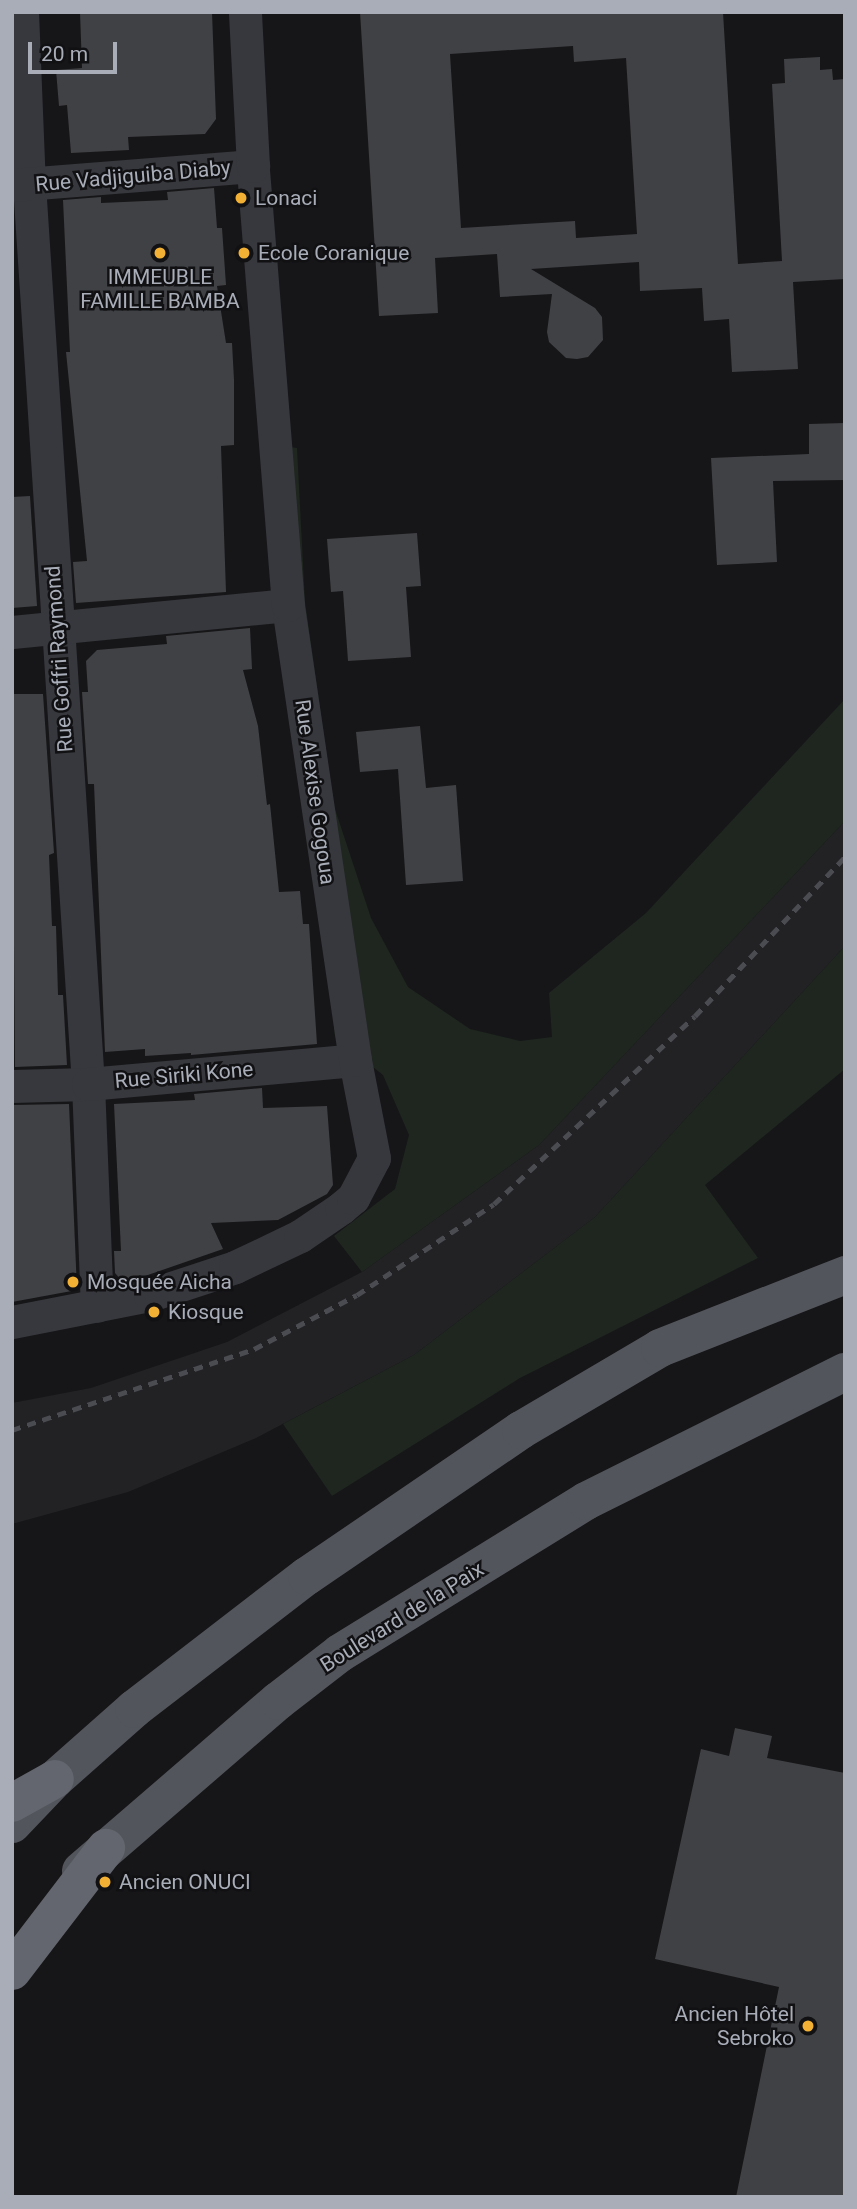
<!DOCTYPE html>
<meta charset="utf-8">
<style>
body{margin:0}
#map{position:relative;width:857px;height:2209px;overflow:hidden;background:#161618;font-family:Roboto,sans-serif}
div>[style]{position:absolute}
.built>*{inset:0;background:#222225}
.green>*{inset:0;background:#1e261f}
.building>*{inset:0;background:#404145}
.minor>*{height:33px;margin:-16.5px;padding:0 16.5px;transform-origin:16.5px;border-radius:16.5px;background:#37383d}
.primary>*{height:38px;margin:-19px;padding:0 19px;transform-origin:19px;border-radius:19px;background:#53555c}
.motorway>*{height:38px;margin:-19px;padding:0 19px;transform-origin:19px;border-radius:19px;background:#63666e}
.rail>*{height:5px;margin-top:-2.5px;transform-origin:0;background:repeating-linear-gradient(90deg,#4a4c52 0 9px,transparent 0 16px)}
.dots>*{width:19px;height:19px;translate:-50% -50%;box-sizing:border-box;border:4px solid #111113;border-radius:50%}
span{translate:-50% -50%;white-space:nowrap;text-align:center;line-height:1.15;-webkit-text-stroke:5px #111113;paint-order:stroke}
.street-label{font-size:21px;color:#a8adb8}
.poi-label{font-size:21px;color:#a8adb8}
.left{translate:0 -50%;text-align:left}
.right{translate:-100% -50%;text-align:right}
.frame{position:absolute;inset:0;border:14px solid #a8adb8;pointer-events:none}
.scale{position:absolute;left:28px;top:42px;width:89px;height:32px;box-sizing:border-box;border:4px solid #a8adb8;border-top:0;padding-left:9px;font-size:21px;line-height:24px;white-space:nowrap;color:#a8adb8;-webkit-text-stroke:5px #111113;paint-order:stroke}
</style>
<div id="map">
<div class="built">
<i style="clip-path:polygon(845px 821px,845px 946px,595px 1217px,414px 1355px,256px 1438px,128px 1492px,12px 1524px,12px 1403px,91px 1388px,227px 1342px,362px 1272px,539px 1145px)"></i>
</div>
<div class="green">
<i style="clip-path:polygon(277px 445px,297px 448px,305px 602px,334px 806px,371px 918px,408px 987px,470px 1029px,520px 1041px,552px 1037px,549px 993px,646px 913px,845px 699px,845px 821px,539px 1145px,362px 1272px,334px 1236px,395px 1189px,409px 1135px,383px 1075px,335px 1037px)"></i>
<i style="clip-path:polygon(845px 946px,845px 1069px,705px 1185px,758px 1258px,520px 1378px,332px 1496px,283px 1424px,414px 1355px,595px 1217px)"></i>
</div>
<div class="building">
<i style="clip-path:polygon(80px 12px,212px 12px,216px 119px,205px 134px,128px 137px,129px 150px,71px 153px,67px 105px,59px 106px,56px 70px,82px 68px)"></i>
<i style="clip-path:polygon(evenodd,360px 12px,723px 12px,738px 264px,782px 261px,772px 84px,785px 83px,784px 59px,820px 57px,820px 70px,832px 69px,833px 80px,845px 79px,845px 279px,793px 282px,798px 369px,732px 372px,729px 319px,704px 321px,702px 288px,640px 291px,639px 262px,531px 269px,595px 308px,602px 317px,603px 340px,588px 357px,577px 359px,566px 358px,549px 342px,547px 332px,552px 294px,500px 297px,497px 254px,435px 258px,438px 313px,379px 316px,360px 12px,573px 46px,574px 62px,626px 58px,637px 234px,576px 238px,575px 221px,461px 228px,450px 54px,573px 46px)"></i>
<i style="clip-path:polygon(214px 188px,217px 228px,222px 228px,226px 285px,217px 286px,226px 343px,232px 343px,234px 380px,234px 445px,221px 446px,226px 592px,76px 603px,73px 562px,87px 561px,66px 352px,70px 352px,63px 200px,101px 197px,101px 203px,168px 200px,167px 192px)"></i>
<i style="clip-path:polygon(845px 423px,845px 480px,773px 481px,777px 562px,717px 565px,711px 458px,809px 454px,809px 424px)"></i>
<i style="clip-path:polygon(30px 496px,37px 606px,12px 608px,12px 497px)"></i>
<i style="clip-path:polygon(417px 533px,421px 586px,406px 587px,411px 657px,348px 661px,343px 591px,331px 592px,327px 539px)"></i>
<i style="clip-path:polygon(250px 628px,252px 669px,243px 670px,258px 726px,267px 805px,270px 804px,279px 892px,300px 891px,303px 924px,309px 924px,317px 1044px,191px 1055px,191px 1053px,145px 1056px,145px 1049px,105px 1052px,94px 784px,88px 784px,82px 692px,88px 692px,86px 661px,97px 650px,167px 644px,166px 636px)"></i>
<i style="clip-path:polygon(12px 694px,43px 694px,54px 853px,49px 855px,52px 926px,56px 926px,58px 995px,63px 995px,67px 1065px,15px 1067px)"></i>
<i style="clip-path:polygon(420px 726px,426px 788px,456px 785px,463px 881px,406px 885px,398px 769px,360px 772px,356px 732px)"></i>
<i style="clip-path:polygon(262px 1088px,263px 1108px,327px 1106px,333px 1185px,327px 1194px,278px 1220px,211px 1223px,223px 1249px,145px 1276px,122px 1281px,115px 1273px,114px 1251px,121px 1251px,114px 1104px,195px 1100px,194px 1094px)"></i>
<i style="clip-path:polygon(69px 1104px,77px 1290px,12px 1302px,12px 1105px)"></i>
<i style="clip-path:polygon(735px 1728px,772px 1736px,767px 1758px,845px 1773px,845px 2197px,736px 2197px,779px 1987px,655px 1959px,701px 1749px,729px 1756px)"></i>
</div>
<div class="minor">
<i style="left:22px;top:12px;width:172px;rotate:87.7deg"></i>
<i style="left:29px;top:184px;width:902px;rotate:86.25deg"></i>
<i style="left:88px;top:1084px;width:222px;rotate:87.7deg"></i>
<i style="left:12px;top:185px;width:242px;rotate:-4.5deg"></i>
<i style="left:12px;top:632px;width:277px;rotate:-5.6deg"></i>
<i style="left:12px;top:1086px;width:76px;rotate:-1.5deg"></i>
<i style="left:88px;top:1084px;width:268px;rotate:-5.1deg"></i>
<i style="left:12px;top:1322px;width:141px;rotate:-11.1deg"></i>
<i style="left:150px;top:1295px;width:89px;rotate:-18.2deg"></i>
<i style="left:235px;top:1267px;width:72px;rotate:-25.5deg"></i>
<i style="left:300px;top:1236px;width:50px;rotate:-34.3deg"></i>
<i style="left:341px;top:1208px;width:16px;rotate:-40deg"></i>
<i style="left:353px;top:1198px;width:45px;rotate:-62.3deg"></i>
<i style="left:374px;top:1158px;width:100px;rotate:-101deg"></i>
<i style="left:355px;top:1060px;width:460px;rotate:-98.4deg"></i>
<i style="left:288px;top:605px;width:440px;rotate:-94.6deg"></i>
<i style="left:253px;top:166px;width:154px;rotate:-93deg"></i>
</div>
<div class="primary">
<i style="left:12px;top:1824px;width:62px;rotate:-46.3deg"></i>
<i style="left:55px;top:1779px;width:106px;rotate:-41.5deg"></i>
<i style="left:134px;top:1709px;width:218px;rotate:-37.6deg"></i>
<i style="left:307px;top:1576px;width:259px;rotate:-34.3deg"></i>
<i style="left:521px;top:1430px;width:161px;rotate:-30.5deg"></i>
<i style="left:660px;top:1348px;width:199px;rotate:-21.5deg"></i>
<i style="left:81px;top:1871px;width:260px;rotate:-40.8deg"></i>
<i style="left:278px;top:1701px;width:78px;rotate:-37.7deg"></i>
<i style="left:340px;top:1653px;width:289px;rotate:-31.7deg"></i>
<i style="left:586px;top:1501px;width:289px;rotate:-26.5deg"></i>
</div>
<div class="motorway">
<i style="left:12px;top:1803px;width:49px;rotate:-29.2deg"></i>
<i style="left:12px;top:1971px;width:155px;rotate:-52.6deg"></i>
</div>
<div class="rail">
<i style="left:12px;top:1430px;width:255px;rotate:-18.5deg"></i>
<i style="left:254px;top:1349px;width:116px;rotate:-27.7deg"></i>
<i style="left:357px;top:1295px;width:164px;rotate:-33.6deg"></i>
<i style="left:494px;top:1204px;width:275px;rotate:-43.1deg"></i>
<i style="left:695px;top:1016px;width:219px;rotate:-46.7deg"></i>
</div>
<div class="dots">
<i style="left:241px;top:198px;background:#f2b134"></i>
<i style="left:160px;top:253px;background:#f2b134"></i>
<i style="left:244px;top:253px;background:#f2b134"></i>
<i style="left:73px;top:1282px;background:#f2b134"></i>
<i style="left:154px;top:1312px;background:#f2b134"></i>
<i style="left:105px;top:1882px;background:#f2b134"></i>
<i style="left:808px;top:2026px;background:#f2b134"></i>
</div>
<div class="street-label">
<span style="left:133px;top:176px;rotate:-5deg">Rue Vadjiguiba Diaby</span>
<span style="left:59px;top:659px;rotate:-94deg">Rue Goffri Raymond</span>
<span style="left:315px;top:792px;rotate:82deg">Rue Alexise Gogoua</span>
<span style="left:184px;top:1075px;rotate:-5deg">Rue Siriki Kone</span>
<span style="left:402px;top:1617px;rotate:-32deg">Boulevard de la Paix</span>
</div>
<div class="poi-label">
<span class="left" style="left:255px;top:198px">Lonaci</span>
<span class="left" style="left:258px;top:253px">Ecole Coranique</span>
<span style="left:160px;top:289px">IMMEUBLE<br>FAMILLE BAMBA</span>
<span class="left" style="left:87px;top:1282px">Mosquée Aicha</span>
<span class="left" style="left:168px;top:1312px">Kiosque</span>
<span class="left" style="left:119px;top:1882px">Ancien ONUCI</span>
<span class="right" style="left:794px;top:2026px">Ancien Hôtel<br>Sebroko</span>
</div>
<div class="frame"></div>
<div class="scale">20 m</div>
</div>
